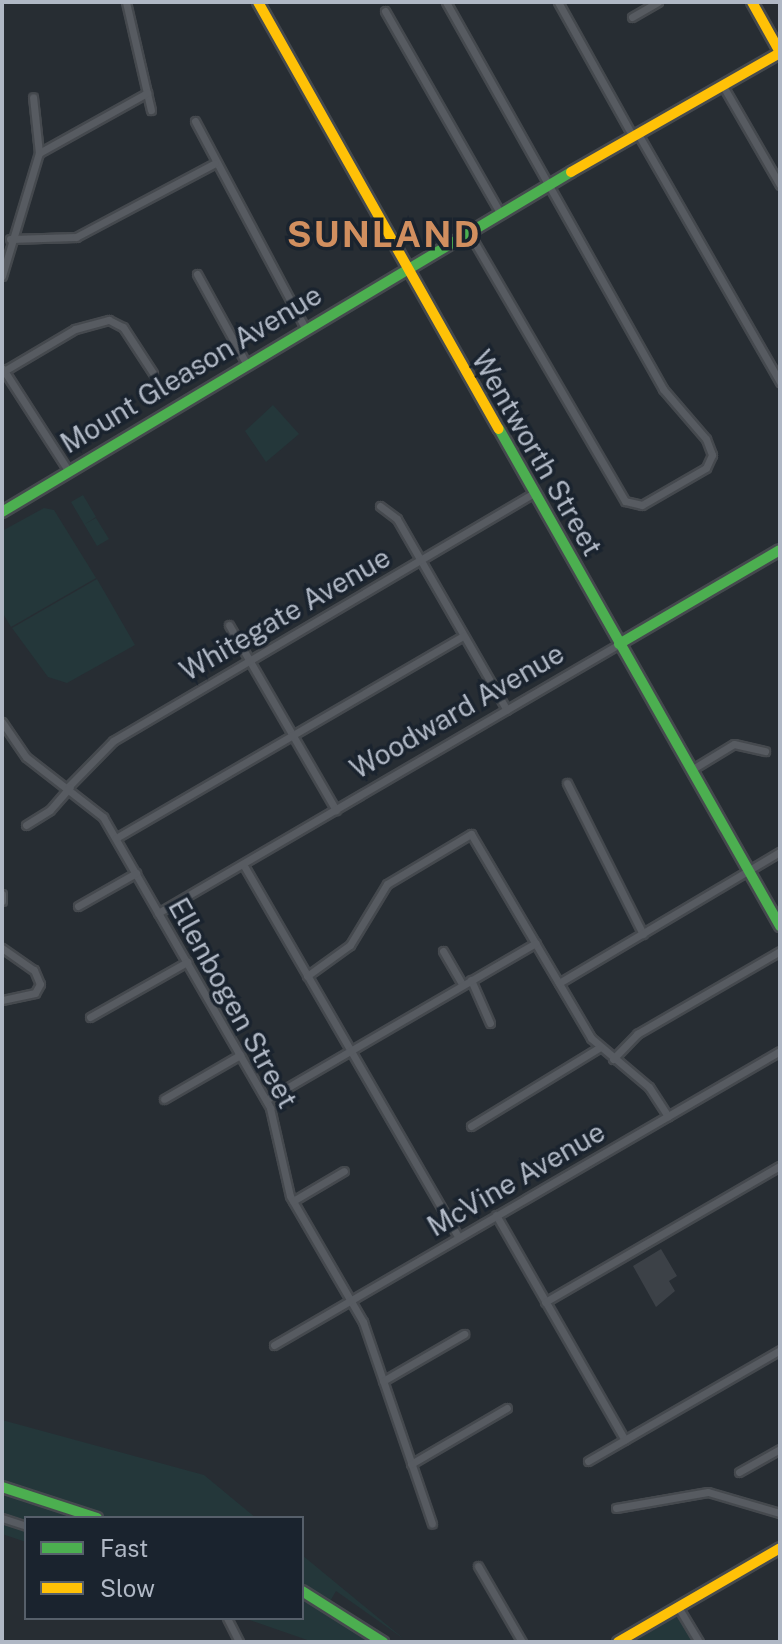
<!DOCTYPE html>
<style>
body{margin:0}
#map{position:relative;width:782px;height:1644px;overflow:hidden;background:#272d33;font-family:"Public Sans",sans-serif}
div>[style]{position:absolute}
.green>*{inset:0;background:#24373a}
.building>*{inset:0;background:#3c4147}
.roads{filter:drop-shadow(2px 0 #45494e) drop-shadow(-2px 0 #45494e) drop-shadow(0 2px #45494e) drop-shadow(0 -2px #45494e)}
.street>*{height:7px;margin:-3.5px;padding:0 3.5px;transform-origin:3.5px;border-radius:3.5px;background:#575b61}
.fast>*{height:10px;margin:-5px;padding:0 5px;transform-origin:5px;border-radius:5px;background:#4caf50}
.slow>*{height:10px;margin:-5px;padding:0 5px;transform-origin:5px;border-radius:5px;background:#ffc107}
span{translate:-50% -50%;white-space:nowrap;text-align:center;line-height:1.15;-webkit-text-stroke:7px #1a232e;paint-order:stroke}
.street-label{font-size:28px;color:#b0b8c5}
.district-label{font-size:36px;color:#d18f5f;font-weight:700;letter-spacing:2px}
.frame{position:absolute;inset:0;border:4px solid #b0b8c5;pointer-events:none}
.legend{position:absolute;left:24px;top:1516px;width:280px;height:104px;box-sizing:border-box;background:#1a232e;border:2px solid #565f6a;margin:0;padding:10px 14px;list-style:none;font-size:24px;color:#b0b8c5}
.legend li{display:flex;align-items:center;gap:16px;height:40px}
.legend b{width:40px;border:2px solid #565f6a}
</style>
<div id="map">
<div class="green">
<i style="clip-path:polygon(273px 405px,299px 434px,266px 462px,245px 431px)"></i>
<i style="clip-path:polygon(83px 495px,96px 517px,85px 524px,96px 518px,109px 539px,97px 546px,71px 502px)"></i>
<i style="clip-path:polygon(44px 508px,54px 510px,96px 578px,11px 627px,2px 612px,2px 531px)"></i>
<i style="clip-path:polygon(97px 579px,135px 645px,67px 683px,48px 677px,12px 628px)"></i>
<i style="clip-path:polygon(2px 1420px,204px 1475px,256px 1518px,26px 1518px,26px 1542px,2px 1534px)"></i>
<i style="clip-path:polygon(302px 1555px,404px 1639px,336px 1591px,329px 1603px,384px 1642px,313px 1642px,244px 1618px,302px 1618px)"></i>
<i style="clip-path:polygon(676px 1614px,693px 1642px,628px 1642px)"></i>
</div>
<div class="building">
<i style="clip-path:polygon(661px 1249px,677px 1276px,669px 1281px,675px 1291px,656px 1307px,633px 1266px)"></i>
</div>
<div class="roads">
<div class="street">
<i style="left:126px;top:2px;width:111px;rotate:77deg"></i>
<i style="left:446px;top:2px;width:444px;rotate:60.7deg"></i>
<i style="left:663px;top:389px;width:66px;rotate:49.3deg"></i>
<i style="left:706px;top:439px;width:17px;rotate:69deg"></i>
<i style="left:712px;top:455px;width:14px;rotate:115deg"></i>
<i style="left:706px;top:468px;width:74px;rotate:150deg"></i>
<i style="left:642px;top:505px;width:17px;rotate:-167deg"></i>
<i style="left:625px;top:501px;width:312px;rotate:-120.2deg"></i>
<i style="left:558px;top:2px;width:154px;rotate:60.9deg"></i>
<i style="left:385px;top:11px;width:232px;rotate:60.3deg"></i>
<i style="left:632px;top:17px;width:30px;rotate:-30deg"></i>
<i style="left:723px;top:86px;width:114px;rotate:60.1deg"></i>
<i style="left:195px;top:121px;width:234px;rotate:62deg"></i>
<i style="left:638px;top:134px;width:286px;rotate:60.2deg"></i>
<i style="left:39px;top:153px;width:124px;rotate:-29.1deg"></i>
<i style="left:10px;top:239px;width:66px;rotate:-1.7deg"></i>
<i style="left:76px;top:237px;width:157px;rotate:-28deg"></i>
<i style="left:197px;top:274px;width:104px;rotate:61.2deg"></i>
<i style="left:2px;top:276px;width:128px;rotate:-73.3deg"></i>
<i style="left:39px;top:153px;width:56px;rotate:-96.1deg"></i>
<i style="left:3px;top:369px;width:122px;rotate:57.3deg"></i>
<i style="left:4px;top:371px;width:82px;rotate:-30.6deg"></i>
<i style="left:75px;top:329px;width:35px;rotate:-15deg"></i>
<i style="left:109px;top:320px;width:16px;rotate:27deg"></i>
<i style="left:123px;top:327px;width:55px;rotate:56.9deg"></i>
<i style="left:380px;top:506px;width:21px;rotate:37deg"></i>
<i style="left:397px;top:519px;width:220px;rotate:60.1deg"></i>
<i style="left:229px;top:625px;width:214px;rotate:60deg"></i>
<i style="left:2px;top:722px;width:42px;rotate:55.6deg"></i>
<i style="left:26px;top:757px;width:98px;rotate:37.9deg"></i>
<i style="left:103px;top:817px;width:336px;rotate:60.1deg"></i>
<i style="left:270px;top:1108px;width:90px;rotate:77.2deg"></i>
<i style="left:290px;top:1196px;width:146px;rotate:59.9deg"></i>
<i style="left:363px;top:1322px;width:213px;rotate:71.1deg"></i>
<i style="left:691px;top:770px;width:50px;rotate:-31.2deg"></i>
<i style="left:734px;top:744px;width:32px;rotate:13deg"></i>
<i style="left:567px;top:783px;width:169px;rotate:63.3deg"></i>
<i style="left:69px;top:786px;width:63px;rotate:-45.6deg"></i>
<i style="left:113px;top:741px;width:487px;rotate:-30.5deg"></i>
<i style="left:26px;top:825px;width:28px;rotate:-32deg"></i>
<i style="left:50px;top:810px;width:30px;rotate:-49deg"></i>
<i style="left:116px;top:838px;width:402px;rotate:-30.2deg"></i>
<i style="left:243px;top:864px;width:431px;rotate:60deg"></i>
<i style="left:2px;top:894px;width:7px;rotate:90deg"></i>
<i style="left:78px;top:906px;width:67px;rotate:-29.6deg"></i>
<i style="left:158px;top:913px;width:534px;rotate:-30.26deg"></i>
<i style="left:2px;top:948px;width:39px;rotate:35deg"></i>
<i style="left:34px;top:970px;width:15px;rotate:67deg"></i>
<i style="left:40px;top:984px;width:10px;rotate:119deg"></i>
<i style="left:35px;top:993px;width:34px;rotate:168deg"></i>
<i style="left:443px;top:951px;width:39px;rotate:60deg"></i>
<i style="left:307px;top:976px;width:53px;rotate:-35.8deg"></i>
<i style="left:350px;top:945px;width:71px;rotate:-58.8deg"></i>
<i style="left:387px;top:884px;width:98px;rotate:-30.8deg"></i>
<i style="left:471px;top:834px;width:237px;rotate:59.5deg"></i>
<i style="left:591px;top:1038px;width:76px;rotate:40.2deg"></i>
<i style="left:649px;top:1087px;width:35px;rotate:57deg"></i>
<i style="left:471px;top:980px;width:47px;rotate:66.2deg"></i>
<i style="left:559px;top:983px;width:257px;rotate:-30.7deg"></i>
<i style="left:90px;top:1017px;width:112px;rotate:-29.6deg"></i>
<i style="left:613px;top:1059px;width:35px;rotate:-46deg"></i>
<i style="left:637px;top:1034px;width:165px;rotate:-30.1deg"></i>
<i style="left:164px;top:1099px;width:88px;rotate:-30.1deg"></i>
<i style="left:266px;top:1100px;width:312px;rotate:-30.2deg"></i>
<i style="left:471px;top:1126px;width:150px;rotate:-31.4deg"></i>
<i style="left:293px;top:1201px;width:59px;rotate:-30.5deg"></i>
<i style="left:496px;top:1215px;width:259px;rotate:60.2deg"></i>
<i style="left:545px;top:1302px;width:272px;rotate:-30.1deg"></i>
<i style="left:274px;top:1345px;width:585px;rotate:-30.16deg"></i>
<i style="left:383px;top:1381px;width:94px;rotate:-30.1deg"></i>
<i style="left:588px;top:1461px;width:222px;rotate:-30deg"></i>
<i style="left:411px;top:1464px;width:111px;rotate:-30.3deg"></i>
<i style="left:739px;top:1472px;width:47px;rotate:-29.3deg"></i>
<i style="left:616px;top:1508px;width:93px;rotate:-9.9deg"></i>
<i style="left:708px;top:1492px;width:75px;rotate:16.3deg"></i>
<i style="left:2px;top:1518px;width:25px;rotate:18deg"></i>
<i style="left:478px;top:1566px;width:88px;rotate:59.9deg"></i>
<i style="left:678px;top:1607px;width:41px;rotate:59deg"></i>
<i style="left:227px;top:1618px;width:27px;rotate:63deg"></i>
</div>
<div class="fast">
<i style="left:499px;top:429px;width:571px;rotate:60.52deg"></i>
<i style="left:2px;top:512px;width:663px;rotate:-30.86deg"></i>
<i style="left:619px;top:644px;width:186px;rotate:-30.3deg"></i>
<i style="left:2px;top:1487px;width:100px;rotate:18.1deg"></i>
<i style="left:302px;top:1591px;width:96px;rotate:32.2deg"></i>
</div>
<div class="slow">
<i style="left:258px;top:2px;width:490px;rotate:60.6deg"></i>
<i style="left:752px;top:2px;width:57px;rotate:60.8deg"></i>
<i style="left:571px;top:172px;width:241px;rotate:-29.7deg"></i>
<i style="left:618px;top:1642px;width:187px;rotate:-30.1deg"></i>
</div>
</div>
<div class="street-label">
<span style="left:191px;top:369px;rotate:-31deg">Mount Gleason Avenue</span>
<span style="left:537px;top:453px;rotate:60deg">Wentworth Street</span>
<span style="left:285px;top:614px;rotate:-30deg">Whitegate Avenue</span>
<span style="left:457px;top:711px;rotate:-30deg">Woodward Avenue</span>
<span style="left:233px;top:1003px;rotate:61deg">Ellenbogen Street</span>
<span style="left:516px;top:1179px;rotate:-30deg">McVine Avenue</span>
</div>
<div class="district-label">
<span style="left:384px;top:235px">SUNLAND</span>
</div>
<div class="frame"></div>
<ul class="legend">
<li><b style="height:10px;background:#4caf50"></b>Fast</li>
<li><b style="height:10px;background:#ffc107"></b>Slow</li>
</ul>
</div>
